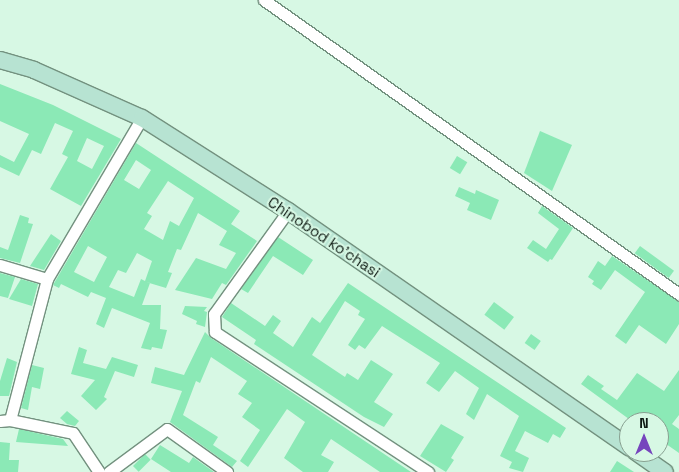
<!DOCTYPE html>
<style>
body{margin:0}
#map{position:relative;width:679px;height:472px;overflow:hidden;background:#d7f8e4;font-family:"Space Grotesk",sans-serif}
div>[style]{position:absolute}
.building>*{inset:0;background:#8be9b6;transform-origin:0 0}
.roads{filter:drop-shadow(1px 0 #73917f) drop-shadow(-1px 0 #73917f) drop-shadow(0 1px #73917f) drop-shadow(0 -1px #73917f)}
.street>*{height:11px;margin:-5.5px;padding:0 5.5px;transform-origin:5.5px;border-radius:5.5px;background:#fff}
.secondary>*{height:16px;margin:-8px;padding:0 8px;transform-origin:8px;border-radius:8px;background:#b7e3d2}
span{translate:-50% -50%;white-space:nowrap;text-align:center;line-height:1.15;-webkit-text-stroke:4px #d7f8e4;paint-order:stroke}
.street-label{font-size:15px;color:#0e1a13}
.north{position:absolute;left:619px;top:412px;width:50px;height:50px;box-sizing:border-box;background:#d7f8e4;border:1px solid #879f90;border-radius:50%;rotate:0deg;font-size:14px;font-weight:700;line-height:20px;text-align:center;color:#0e1a13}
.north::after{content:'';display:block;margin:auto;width:18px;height:22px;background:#7645bd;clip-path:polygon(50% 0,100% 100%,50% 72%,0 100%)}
</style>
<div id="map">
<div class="building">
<i style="clip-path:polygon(evenodd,0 84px,53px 105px,121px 139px,81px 206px,50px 189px,68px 157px,62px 154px,73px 131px,55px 123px,41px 154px,32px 150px,19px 176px,0 167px,0 155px,14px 162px,29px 134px,0 121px,0 84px,87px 138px,104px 146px,92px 169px,77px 161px,87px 138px)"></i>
<i style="clip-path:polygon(540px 131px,572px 145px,552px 191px,524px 173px)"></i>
<i style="clip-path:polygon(evenodd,136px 143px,240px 211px,231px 224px,257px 241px,226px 285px,222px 283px,212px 299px,175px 290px,196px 258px,226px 269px,236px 253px,219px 245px,227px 231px,198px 213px,181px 250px,177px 249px,168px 272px,172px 273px,166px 288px,146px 282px,150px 283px,142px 305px,161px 305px,160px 329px,167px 330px,162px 349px,152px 347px,151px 350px,141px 348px,150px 323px,112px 308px,104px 328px,96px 324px,106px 298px,91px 292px,88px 297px,61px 284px,59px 288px,53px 285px,136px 143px,136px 160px,151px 170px,139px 189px,124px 180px,136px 160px,136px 143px,168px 181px,194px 198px,179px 226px,170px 221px,163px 240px,144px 229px,152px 216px,147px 213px,168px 181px,136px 143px,88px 246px,107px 257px,94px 282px,74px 272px,88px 246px,136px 143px,137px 253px,152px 261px,145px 281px,141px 279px,134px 297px,109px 287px,118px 270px,126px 273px,137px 253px)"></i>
<i style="left:457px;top:156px;width:12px;height:14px;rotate:31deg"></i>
<i style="clip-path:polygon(459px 187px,475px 194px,476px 190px,499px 200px,491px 220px,467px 210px,470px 203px,455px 196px)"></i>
<i style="clip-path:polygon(542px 206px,573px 228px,552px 260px,550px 259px,548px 262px,527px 248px,533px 240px,546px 249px,559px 229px,538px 213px)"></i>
<i style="clip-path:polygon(20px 215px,29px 218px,28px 223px,33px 224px,20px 263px,0 258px,0 247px,8px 250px)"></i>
<i style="clip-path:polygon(51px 234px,61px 241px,44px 270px,30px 266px)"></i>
<i style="clip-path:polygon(278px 237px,313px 260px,303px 275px,273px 256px,248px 293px,241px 289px)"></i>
<i style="left:640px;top:246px;width:42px;height:9px;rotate:36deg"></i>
<i style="clip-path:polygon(612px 256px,679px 302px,679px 324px,666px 344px,639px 325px,626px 344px,615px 336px,645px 292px,615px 270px,601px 290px,592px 284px,594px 281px,588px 277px,598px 261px,605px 266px)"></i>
<i style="clip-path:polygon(0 273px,15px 277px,8px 298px,0 296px)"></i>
<i style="clip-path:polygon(21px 279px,38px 284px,32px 306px,9px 299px)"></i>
<i style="clip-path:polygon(348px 283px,566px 428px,560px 438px,553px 434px,548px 443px,525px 431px,515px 451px,529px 458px,523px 472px,509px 468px,512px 462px,500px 456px,519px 416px,487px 394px,474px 420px,466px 414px,479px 388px,455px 371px,439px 392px,426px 383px,440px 363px,382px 326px,365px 349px,359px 345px,355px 350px,348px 345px,365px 319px,358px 315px,360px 311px,345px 301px,312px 355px,345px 377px,347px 373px,358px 380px,371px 360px,393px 374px,374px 402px,393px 414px,384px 427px,364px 417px,254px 344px,256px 340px,222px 317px,231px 303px,265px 326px,273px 315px,281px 321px,273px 333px,293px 347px,312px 317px,320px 323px)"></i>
<i style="left:494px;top:302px;width:25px;height:16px;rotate:37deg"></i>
<i style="clip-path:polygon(185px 306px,207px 307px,204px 311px,207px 312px,205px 327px,196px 324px,197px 321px,182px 314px)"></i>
<i style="clip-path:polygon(205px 332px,211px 338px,411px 472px,380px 472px,331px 439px,321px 455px,334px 462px,328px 472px,303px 472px,284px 458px,305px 422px,287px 409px,248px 467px,240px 461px,260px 430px,242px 417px,252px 403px,238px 394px,247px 381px,211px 357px,200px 383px,196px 381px,183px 415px,218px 437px,213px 445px,237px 461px,232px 467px,170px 422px,182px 391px,151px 383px,155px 367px,184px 375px)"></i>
<i style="left:531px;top:334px;width:12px;height:11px;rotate:35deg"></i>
<i style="clip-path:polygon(79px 347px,87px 350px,83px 363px,106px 369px,112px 357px,138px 365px,134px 377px,115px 371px,104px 397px,107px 399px,96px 410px,81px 396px,95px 380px,71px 374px)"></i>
<i style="clip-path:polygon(7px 358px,17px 362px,9px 396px,0 396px,0 381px)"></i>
<i style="clip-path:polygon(32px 365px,44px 368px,40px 389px,32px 387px,28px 410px,21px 408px)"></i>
<i style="clip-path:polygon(679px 370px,679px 415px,672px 424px,679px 429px,679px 453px,659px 439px,659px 422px,633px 422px,581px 384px,588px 375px,604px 386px,601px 389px,617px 400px,637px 373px,664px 391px)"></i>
<i style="clip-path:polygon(67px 411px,79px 421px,75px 426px,67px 424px,60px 418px)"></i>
<i style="clip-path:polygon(441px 424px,464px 437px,451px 458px,454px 460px,446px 472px,420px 456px)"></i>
<i style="clip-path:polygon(19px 429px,63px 439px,68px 446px,16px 442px)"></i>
<i style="clip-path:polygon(0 442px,10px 443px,9px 460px,19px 460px,18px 472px,0 472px)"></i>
<i style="clip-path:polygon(160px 445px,189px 463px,193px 457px,214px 472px,171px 472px,151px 459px)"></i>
<i style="left:145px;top:454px;width:8px;height:17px;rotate:45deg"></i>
<i style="clip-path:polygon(617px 461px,634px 472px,610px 472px)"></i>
</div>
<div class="roads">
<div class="street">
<i style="left:264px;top:0;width:509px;rotate:35.32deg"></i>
<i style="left:288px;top:211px;width:127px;rotate:125.7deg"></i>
<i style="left:214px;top:314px;width:18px;rotate:87deg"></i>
<i style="left:215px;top:332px;width:255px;rotate:33.3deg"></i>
<i style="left:0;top:265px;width:49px;rotate:16.6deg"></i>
<i style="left:10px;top:420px;width:146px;rotate:-75.3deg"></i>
<i style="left:47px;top:279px;width:187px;rotate:-59.5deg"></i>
<i style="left:0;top:421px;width:10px;rotate:-6deg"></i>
<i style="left:10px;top:420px;width:64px;rotate:11.7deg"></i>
<i style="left:73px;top:433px;width:47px;rotate:56.3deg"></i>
<i style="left:109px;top:472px;width:72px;rotate:-36.6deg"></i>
<i style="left:167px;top:429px;width:74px;rotate:35.6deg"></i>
</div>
<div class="secondary">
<i style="left:0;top:60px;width:35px;rotate:16deg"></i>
<i style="left:34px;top:70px;width:118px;rotate:24deg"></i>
<i style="left:142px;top:118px;width:173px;rotate:32.5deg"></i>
<i style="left:288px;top:211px;width:415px;rotate:34.7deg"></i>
<i style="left:636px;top:452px;width:35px;rotate:35deg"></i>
</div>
</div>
<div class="street-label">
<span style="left:324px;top:237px;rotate:34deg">Chinobod ko'chasi</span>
</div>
<div class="north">N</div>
</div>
